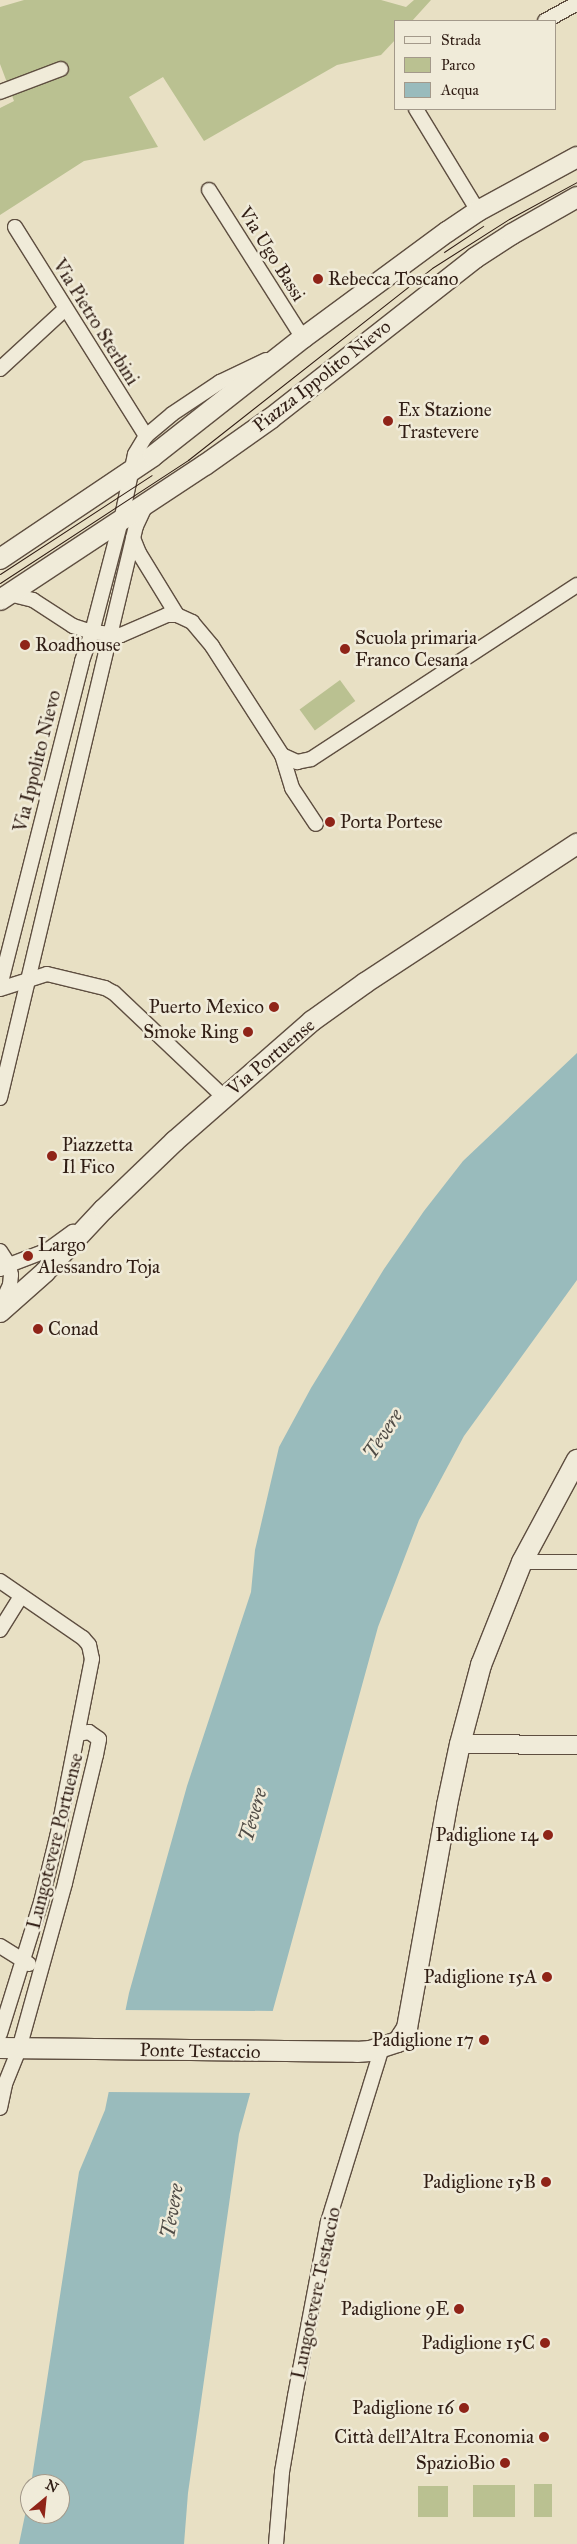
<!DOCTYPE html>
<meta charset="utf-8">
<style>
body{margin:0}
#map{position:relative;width:577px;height:2544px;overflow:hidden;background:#e8e0c4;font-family:"IM FELL Great Primer",serif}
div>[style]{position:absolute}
.green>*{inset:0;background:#bac191;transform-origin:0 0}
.water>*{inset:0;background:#99bbbc}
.pier>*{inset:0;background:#e8e0c4}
.roads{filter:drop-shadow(1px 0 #5e4e40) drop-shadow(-1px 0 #5e4e40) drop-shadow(0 1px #5e4e40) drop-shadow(0 -1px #5e4e40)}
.minor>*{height:14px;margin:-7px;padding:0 7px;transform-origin:7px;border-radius:7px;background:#f0ebd9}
.tertiary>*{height:18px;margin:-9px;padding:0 9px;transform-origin:9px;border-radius:9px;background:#f0ebd9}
.secondary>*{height:20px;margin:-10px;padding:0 10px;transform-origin:10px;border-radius:10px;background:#f0ebd9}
.tram>*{height:1px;margin:-0.5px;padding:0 0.5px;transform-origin:0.5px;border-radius:0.5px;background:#301d14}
.dots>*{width:14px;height:14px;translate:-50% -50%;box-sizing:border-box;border:2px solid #f0ebd9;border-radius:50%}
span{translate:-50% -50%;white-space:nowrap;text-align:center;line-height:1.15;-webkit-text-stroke:5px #f0ebd9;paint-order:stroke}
.street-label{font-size:19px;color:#301d14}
.poi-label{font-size:19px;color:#301d14}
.left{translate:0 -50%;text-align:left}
.right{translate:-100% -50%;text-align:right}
.water-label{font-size:20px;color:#504c46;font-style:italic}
.legend{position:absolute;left:394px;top:20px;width:162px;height:90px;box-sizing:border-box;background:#f0ebd9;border:1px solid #a3998a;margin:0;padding:6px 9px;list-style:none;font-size:15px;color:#301d14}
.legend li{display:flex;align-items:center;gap:10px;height:25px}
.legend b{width:25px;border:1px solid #a3998a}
.north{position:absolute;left:20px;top:2474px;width:50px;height:50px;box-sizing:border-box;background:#f0ebd9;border:1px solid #a3998a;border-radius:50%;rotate:28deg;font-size:14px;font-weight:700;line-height:20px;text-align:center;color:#301d14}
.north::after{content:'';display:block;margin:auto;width:18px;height:22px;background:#8f2418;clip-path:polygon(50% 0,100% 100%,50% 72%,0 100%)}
</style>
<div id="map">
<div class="green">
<i style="clip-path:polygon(24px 0,381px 0,406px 7px,414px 0,431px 0,412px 21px,396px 21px,396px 39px,381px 55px,337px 65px,204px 141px,163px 77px,129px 97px,158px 147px,84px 161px,0 215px,0 108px,14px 101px,0 64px,0 7px)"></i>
<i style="left:340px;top:680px;width:26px;height:50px;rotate:54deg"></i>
<i style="left:552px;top:2484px;width:33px;height:18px;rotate:90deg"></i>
<i style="left:473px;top:2485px;width:42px;height:32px"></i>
<i style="left:418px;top:2486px;width:30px;height:31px"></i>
</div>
<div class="water">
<i style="clip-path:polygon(577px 1053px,577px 1280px,464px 1436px,419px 1520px,378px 1627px,239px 2134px,188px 2493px,184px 2544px,19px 2544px,30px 2491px,30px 2514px,60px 2514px,60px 2484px,31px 2484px,79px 2172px,105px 2110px,129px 1993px,187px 1786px,251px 1592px,255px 1550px,279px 1447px,311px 1388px,384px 1269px,424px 1211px,463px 1161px)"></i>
</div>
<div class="pier">
<i style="clip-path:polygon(123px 2010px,274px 2011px,252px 2093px,106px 2092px)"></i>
</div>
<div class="roads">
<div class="minor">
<i style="left:545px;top:21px;width:37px;rotate:-29deg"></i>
<i style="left:0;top:92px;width:65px;rotate:-20.7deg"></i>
<i style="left:416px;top:109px;width:119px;rotate:58.7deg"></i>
<i style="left:209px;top:190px;width:175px;rotate:57.6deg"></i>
<i style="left:15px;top:227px;width:247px;rotate:57.9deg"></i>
<i style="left:0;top:369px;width:88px;rotate:-42.7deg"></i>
<i style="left:133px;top:538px;width:16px;rotate:68deg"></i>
<i style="left:139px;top:553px;width:73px;rotate:58.5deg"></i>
<i style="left:9px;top:594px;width:25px;rotate:14deg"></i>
<i style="left:33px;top:600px;width:48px;rotate:33deg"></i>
<i style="left:73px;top:626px;width:20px;rotate:18deg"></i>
<i style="left:92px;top:632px;width:29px;rotate:6deg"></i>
<i style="left:121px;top:635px;width:50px;rotate:-23.5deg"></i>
<i style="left:167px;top:615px;width:10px"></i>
<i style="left:177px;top:615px;width:17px;rotate:25deg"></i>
<i style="left:192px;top:622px;width:31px;rotate:50deg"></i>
<i style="left:212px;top:646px;width:130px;rotate:57.3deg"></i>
<i style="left:282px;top:755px;width:34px;rotate:73deg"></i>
<i style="left:292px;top:788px;width:43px;rotate:56.3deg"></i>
<i style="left:282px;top:755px;width:17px;rotate:25deg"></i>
<i style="left:297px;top:762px;width:14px;rotate:-12deg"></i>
<i style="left:311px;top:759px;width:318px;rotate:-33.2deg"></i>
<i style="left:0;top:986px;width:335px;rotate:-75.8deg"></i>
<i style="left:82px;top:661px;width:31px;rotate:-71deg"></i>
<i style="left:92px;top:632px;width:115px;rotate:-75.4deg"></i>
<i style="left:121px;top:521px;width:68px;rotate:-78.2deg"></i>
<i style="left:135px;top:454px;width:21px;rotate:-59deg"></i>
<i style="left:146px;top:436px;width:34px;rotate:-40deg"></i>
<i style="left:172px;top:414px;width:58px;rotate:-33.7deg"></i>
<i style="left:220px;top:382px;width:51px;rotate:-25.6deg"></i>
<i style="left:0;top:989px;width:49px;rotate:-17.7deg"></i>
<i style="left:47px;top:974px;width:60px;rotate:13.6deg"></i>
<i style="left:105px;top:988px;width:10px;rotate:29deg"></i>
<i style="left:114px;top:993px;width:151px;rotate:43.4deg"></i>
<i style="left:0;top:1098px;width:588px;rotate:-76.63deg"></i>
<i style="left:136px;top:526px;width:21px;rotate:-65deg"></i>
<i style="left:0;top:1251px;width:17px;rotate:57deg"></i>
<i style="left:9px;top:1265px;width:42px;rotate:-21deg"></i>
<i style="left:48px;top:1250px;width:31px;rotate:-36deg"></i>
<i style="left:0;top:1269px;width:10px;rotate:-24deg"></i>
<i style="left:9px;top:1265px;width:10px;rotate:79deg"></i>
<i style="left:11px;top:1275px;width:10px;rotate:96deg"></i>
<i style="left:10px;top:1285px;width:23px;rotate:115deg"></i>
<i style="left:522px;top:1562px;width:55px"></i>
<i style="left:0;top:1581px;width:101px;rotate:34.5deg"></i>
<i style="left:83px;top:1638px;width:9px;rotate:49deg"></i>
<i style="left:89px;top:1645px;width:14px;rotate:78deg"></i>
<i style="left:92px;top:1659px;width:181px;rotate:101.1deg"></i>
<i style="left:57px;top:1837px;width:67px;rotate:103.8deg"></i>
<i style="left:41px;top:1902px;width:138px;rotate:107.3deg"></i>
<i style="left:0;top:1630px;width:40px;rotate:-58deg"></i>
<i style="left:0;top:1946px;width:34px;rotate:32deg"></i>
<i style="left:0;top:2108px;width:25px;rotate:-78deg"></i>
<i style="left:5px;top:2084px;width:38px;rotate:-68deg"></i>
<i style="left:19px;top:2049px;width:172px;rotate:-74.5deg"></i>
<i style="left:65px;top:1883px;width:132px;rotate:-76.4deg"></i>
<i style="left:96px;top:1755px;width:16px;rotate:-79deg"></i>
<i style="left:99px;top:1739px;width:12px;rotate:-145deg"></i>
<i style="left:89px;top:1732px;width:11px;rotate:170deg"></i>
<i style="left:276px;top:2544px;width:72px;rotate:-85.2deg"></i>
<i style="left:282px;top:2472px;width:77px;rotate:-80.3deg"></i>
<i style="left:295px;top:2396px;width:177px;rotate:-79.3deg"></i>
<i style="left:328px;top:2222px;width:182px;rotate:-72.8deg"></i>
</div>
<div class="tertiary">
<i style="left:460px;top:1744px;width:117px;rotate:0.5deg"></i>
</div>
<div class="secondary">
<i style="left:0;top:559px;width:184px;rotate:-33.9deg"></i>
<i style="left:153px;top:456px;width:191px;rotate:-38.2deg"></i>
<i style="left:303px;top:338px;width:179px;rotate:-36.4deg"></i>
<i style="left:447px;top:232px;width:37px;rotate:-34deg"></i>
<i style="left:478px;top:211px;width:113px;rotate:-28.6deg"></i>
<i style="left:0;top:600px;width:245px;rotate:-33.4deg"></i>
<i style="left:205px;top:465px;width:80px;rotate:-35.3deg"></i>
<i style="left:270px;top:419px;width:261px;rotate:-38.1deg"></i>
<i style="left:475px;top:258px;width:44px;rotate:-33deg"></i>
<i style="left:512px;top:234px;width:75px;rotate:-29.6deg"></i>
<i style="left:0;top:1312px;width:60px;rotate:-41.6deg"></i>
<i style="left:45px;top:1272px;width:86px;rotate:-46.9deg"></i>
<i style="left:104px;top:1209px;width:98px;rotate:-43.8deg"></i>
<i style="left:175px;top:1141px;width:182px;rotate:-41.2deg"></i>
<i style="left:312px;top:1021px;width:65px;rotate:-35.6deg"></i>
<i style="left:365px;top:983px;width:254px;rotate:-33.3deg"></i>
<i style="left:0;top:2048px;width:357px;rotate:0.6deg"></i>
<i style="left:357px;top:2052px;width:13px;rotate:-4deg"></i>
<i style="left:370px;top:2051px;width:29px;rotate:-18deg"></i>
<i style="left:398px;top:2042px;width:17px;rotate:-57deg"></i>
<i style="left:407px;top:2028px;width:227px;rotate:-79.8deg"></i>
<i style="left:447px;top:1805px;width:62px;rotate:-78deg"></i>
<i style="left:460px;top:1744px;width:82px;rotate:-75.1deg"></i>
<i style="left:481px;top:1665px;width:111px;rotate:-68.3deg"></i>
<i style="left:522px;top:1562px;width:116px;rotate:-61.7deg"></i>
</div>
</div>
<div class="tram">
<i style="left:444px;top:252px;width:47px;rotate:-33.7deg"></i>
<i style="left:0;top:574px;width:181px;rotate:-33.1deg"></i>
<i style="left:0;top:583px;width:225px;rotate:-33.2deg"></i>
<i style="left:188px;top:460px;width:310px;rotate:-38.2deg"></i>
<i style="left:432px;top:268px;width:91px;rotate:-32.5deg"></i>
<i style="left:509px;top:219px;width:77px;rotate:-28.6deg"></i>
</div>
<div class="dots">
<i style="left:318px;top:279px;background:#8f2418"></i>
<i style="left:388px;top:421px;background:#8f2418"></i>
<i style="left:25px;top:645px;background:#8f2418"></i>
<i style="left:345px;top:649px;background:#8f2418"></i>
<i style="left:330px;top:822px;background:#8f2418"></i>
<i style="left:274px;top:1007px;background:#8f2418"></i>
<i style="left:248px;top:1032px;background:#8f2418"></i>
<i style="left:52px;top:1156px;background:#8f2418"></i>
<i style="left:28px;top:1256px;background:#8f2418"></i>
<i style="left:38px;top:1329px;background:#8f2418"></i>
<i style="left:548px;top:1835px;background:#8f2418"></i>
<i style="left:547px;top:1977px;background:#8f2418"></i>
<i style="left:484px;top:2040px;background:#8f2418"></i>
<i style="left:546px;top:2182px;background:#8f2418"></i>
<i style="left:459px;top:2309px;background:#8f2418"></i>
<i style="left:545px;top:2343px;background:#8f2418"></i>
<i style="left:464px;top:2408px;background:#8f2418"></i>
<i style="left:544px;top:2437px;background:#8f2418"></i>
<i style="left:505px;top:2463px;background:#8f2418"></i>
</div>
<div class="street-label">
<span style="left:272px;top:254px;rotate:58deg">Via Ugo Bassi</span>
<span style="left:96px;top:322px;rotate:58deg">Via Pietro Sterbini</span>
<span style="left:322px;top:376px;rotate:-38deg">Piazza Ippolito Nievo</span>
<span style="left:37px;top:761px;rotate:-76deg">Via Ippolito Nievo</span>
<span style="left:271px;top:1057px;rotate:-40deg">Via Portuense</span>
<span style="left:55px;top:1841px;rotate:-76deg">Lungotevere Portuense</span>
<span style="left:200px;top:2051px;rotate:1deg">Ponte Testaccio</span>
<span style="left:316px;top:2293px;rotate:-78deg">Lungotevere Testaccio</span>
</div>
<div class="poi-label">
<span class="left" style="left:328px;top:279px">Rebecca Toscano</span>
<span class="left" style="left:398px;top:421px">Ex Stazione<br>Trastevere</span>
<span class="left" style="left:355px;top:649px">Scuola primaria<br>Franco Cesana</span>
<span class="left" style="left:35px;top:645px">Roadhouse</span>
<span class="left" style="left:340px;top:822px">Porta Portese</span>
<span class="right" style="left:264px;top:1007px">Puerto Mexico</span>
<span class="right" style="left:238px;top:1032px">Smoke Ring</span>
<span class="left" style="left:62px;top:1156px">Piazzetta<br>Il Fico</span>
<span class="left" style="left:38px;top:1256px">Largo<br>Alessandro Toja</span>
<span class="left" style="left:48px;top:1329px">Conad</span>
<span class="right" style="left:538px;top:1835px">Padiglione 14</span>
<span class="right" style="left:537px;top:1977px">Padiglione 15A</span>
<span class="right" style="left:474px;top:2040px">Padiglione 17</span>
<span class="right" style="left:536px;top:2182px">Padiglione 15B</span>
<span class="right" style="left:449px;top:2309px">Padiglione 9E</span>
<span class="right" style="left:535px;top:2343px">Padiglione 15C</span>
<span class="right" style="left:454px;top:2408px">Padiglione 16</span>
<span class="right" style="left:534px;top:2437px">Città dell'Altra Economia</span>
<span class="right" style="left:495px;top:2463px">SpazioBio</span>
</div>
<div class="water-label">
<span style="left:383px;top:1434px;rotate:-57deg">Tevere</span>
<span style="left:253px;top:1815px;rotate:-74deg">Tevere</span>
<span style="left:172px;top:2211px;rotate:-80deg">Tevere</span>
</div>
<ul class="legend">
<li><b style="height:6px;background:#f0ebd9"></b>Strada</li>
<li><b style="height:14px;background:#bac191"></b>Parco</li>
<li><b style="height:14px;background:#99bbbc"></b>Acqua</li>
</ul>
<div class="north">N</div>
</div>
